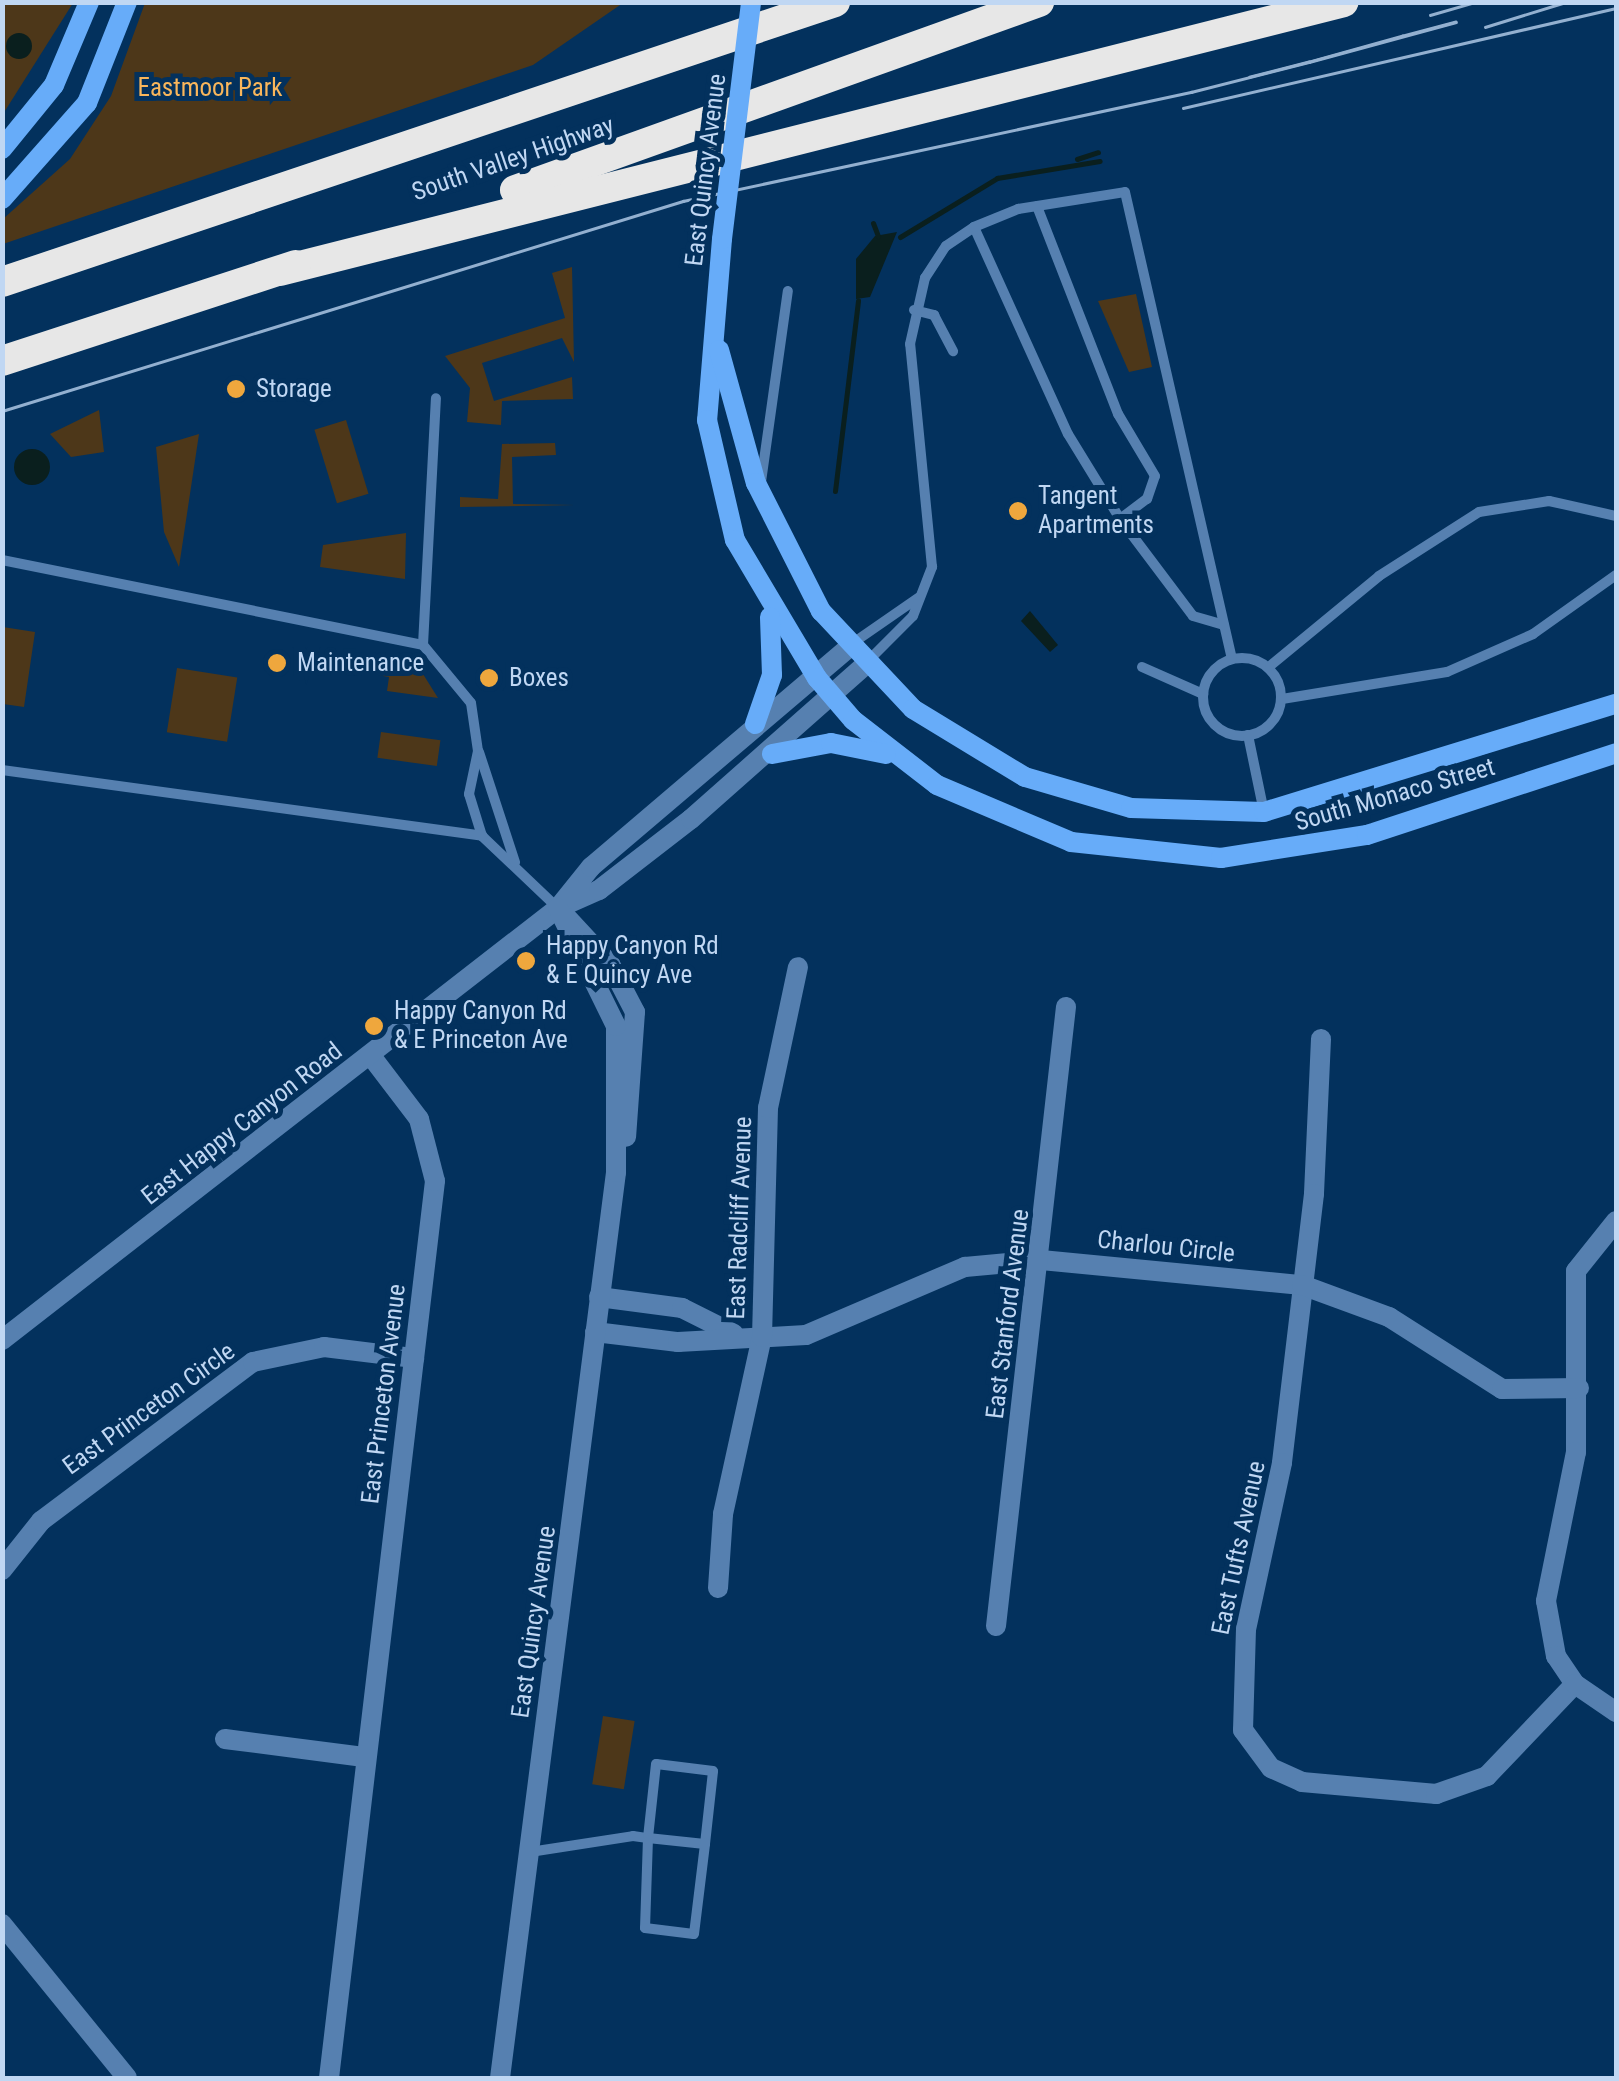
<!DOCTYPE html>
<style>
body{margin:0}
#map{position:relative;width:1619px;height:2081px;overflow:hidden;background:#03315d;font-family:"Roboto Condensed",sans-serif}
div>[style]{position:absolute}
.green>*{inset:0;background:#4d3719;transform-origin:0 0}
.water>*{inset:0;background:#0a1f1e}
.round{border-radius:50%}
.stream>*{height:5px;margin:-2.5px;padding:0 2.5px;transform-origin:2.5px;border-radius:2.5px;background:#0a1f1e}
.service>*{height:10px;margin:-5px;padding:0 5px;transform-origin:5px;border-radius:5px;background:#5680b0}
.service>.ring{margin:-5px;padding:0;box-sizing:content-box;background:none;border:10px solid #5680b0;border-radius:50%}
.minor>*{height:20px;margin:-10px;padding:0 10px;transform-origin:10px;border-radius:10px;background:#5680b0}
.tertiary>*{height:20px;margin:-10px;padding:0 10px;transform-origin:10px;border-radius:10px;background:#5680b0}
.secondary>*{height:20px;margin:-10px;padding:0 10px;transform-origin:10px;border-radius:10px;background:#67acf9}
.motorway>*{height:30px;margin:-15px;padding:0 15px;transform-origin:15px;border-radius:15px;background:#e7e7e7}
.tram>*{height:2.5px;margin:-1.25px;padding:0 1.25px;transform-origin:1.25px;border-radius:1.25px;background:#93b0d0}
.secondary-bridge>*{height:20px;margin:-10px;padding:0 10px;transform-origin:10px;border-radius:10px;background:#67acf9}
.dots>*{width:28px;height:28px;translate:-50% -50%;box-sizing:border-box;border:5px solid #03315d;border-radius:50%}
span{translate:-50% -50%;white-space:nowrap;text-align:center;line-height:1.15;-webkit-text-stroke:10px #03315d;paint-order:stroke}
.park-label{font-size:25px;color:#f9b65b}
.street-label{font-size:25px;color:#c0d7f3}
.poi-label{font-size:25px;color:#c0d7f3}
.left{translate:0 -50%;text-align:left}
.frame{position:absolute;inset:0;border:5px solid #c0d7f3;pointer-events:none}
</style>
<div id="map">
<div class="green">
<i style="clip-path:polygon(3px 3px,73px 3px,3px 114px)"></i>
<i style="clip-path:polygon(145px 3px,145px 2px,623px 3px,533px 65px,3px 244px,3px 219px,70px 159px,111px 96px)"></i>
<i style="clip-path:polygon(572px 267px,574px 362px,562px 338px,482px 363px,494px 401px,572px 377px,573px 399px,502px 401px,501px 425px,467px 422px,470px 388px,445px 356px,565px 318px,552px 273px)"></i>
<i style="clip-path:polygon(1136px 294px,1152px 367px,1129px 372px,1098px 301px)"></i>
<i style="clip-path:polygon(99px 410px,104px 452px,71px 457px,50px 434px)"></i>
<i style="left:346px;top:420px;width:77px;height:33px;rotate:73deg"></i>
<i style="clip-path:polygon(199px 434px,179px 567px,164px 532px,156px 447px)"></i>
<i style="clip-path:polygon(555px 443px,556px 455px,512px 457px,513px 504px,575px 505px,460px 507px,460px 497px,498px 499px,502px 444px)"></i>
<i style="clip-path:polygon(406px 533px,405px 579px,320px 567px,323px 545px)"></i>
<i style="clip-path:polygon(3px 627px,35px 632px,24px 707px,3px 704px)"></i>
<i style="clip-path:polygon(349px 659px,423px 674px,438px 698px,387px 691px,389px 677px,347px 670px)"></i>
<i style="left:177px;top:668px;width:61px;height:65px;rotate:9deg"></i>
<i style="left:381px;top:732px;width:60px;height:26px;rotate:8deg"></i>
<i style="left:603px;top:1716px;width:32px;height:69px;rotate:9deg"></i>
</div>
<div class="water">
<i class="round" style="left:6px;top:33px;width:26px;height:26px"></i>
<i style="clip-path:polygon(897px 232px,870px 297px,856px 299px,856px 259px,875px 236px)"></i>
<i class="round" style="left:14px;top:449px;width:36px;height:36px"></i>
<i style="clip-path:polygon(1030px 611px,1058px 645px,1050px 652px,1021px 621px)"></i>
</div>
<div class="stream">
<i style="left:1077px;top:159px;width:22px;rotate:-18deg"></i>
<i style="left:873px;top:223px;width:14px;rotate:69deg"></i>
<i style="left:900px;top:237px;width:114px;rotate:-31.3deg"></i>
<i style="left:997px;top:178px;width:104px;rotate:-9.4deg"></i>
<i style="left:835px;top:491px;width:192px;rotate:-83.1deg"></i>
</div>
<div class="service">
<i style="left:974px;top:227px;width:227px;rotate:65.6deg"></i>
<i style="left:1068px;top:434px;width:100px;rotate:58.5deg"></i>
<i style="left:1120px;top:519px;width:34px;rotate:-37deg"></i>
<i style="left:1147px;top:499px;width:24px;rotate:-71deg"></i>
<i style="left:1155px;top:476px;width:72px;rotate:-120.8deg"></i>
<i style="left:1118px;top:414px;width:223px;rotate:-111.3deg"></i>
<i style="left:914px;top:310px;width:21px;rotate:14deg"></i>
<i style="left:934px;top:315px;width:41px;rotate:62.2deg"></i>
<i style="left:760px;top:489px;width:200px;rotate:-82deg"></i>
<i style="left:1120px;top:519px;width:121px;rotate:53deg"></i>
<i style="left:1193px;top:616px;width:32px;rotate:16deg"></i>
<i style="left:2px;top:560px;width:429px;rotate:11.4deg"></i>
<i style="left:423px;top:645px;width:75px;rotate:50.4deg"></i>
<i style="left:471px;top:703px;width:49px;rotate:81.7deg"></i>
<i style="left:478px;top:751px;width:44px;rotate:101.8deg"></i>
<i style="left:469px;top:794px;width:44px;rotate:72.8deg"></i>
<i style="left:482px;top:836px;width:105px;rotate:43.5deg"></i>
<i style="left:423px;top:645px;width:247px;rotate:-87deg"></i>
<i style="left:850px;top:645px;width:83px;rotate:-34.7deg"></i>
<i class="ring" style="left:1203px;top:658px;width:68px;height:68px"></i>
<i style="left:866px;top:663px;width:66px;rotate:-45deg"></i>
<i style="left:913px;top:616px;width:53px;rotate:-68.8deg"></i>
<i style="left:932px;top:567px;width:224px;rotate:-95.6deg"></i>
<i style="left:910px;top:344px;width:68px;rotate:-77.2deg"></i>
<i style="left:925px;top:278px;width:38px;rotate:-57deg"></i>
<i style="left:946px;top:246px;width:34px;rotate:-34deg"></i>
<i style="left:974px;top:227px;width:48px;rotate:-22.2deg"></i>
<i style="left:1018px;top:209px;width:108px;rotate:-9deg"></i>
<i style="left:1125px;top:192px;width:479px;rotate:77.1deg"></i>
<i style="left:1270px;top:666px;width:141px;rotate:-39.5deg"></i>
<i style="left:1379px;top:576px;width:119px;rotate:-32.6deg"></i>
<i style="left:1479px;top:512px;width:71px;rotate:-8.9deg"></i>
<i style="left:1549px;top:501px;width:69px;rotate:12.6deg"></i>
<i style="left:1142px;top:667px;width:67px;rotate:23.9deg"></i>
<i style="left:1282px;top:699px;width:167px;rotate:-9.3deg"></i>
<i style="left:1447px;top:672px;width:94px;rotate:-23.8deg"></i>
<i style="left:1533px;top:634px;width:102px;rotate:-35.4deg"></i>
<i style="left:1248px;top:735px;width:79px;rotate:78.3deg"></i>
<i style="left:479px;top:752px;width:116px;rotate:71.9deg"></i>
<i style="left:2px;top:770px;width:485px;rotate:7.8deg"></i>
<i style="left:530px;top:1852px;width:104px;rotate:-8.8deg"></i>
<i style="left:633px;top:1836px;width:15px;rotate:8deg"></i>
<i style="left:648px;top:1838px;width:57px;rotate:6deg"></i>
<i style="left:705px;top:1844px;width:73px;rotate:-83.7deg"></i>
<i style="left:713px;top:1771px;width:57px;rotate:-173deg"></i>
<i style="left:656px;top:1764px;width:74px;rotate:96.2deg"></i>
<i style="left:648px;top:1838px;width:90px;rotate:91.9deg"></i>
<i style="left:645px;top:1928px;width:49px;rotate:7deg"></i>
<i style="left:694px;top:1934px;width:91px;rotate:-83deg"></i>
</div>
<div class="minor">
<i style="left:1321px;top:1039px;width:155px;rotate:92.6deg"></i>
<i style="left:1314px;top:1194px;width:271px;rotate:96.8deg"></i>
<i style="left:1282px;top:1463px;width:170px;rotate:102.2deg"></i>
<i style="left:1246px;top:1629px;width:101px;rotate:91.7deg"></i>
<i style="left:1243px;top:1730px;width:47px;rotate:53.6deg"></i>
<i style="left:1271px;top:1768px;width:34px;rotate:24deg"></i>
<i style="left:1302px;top:1782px;width:135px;rotate:5.1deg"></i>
<i style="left:1436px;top:1794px;width:54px;rotate:-19.4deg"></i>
<i style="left:1487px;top:1776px;width:127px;rotate:-46.3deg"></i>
<i style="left:1616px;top:1221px;width:64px;rotate:128.7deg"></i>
<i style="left:1576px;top:1271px;width:181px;rotate:90deg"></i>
<i style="left:1576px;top:1452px;width:152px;rotate:101.4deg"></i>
<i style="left:1546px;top:1601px;width:56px;rotate:79.7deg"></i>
<i style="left:1556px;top:1656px;width:34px;rotate:56deg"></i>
<i style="left:1575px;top:1684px;width:50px;rotate:34.3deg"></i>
<i style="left:599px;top:1297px;width:84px;rotate:7.5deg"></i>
<i style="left:682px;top:1308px;width:58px;rotate:26.6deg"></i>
<i style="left:595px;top:1332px;width:84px;rotate:6.9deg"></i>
<i style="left:678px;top:1342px;width:128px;rotate:-3.1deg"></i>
<i style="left:806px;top:1335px;width:173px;rotate:-23.2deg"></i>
<i style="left:965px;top:1267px;width:76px;rotate:-5.3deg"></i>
<i style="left:1041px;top:1260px;width:262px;rotate:5.5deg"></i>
<i style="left:1302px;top:1285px;width:93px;rotate:20.2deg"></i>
<i style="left:1389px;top:1317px;width:134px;rotate:32.5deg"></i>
<i style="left:1502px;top:1389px;width:77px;rotate:-0.7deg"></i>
<i style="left:2px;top:1570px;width:63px;rotate:-51.5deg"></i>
<i style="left:41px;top:1521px;width:265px;rotate:-36.9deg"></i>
<i style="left:253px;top:1362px;width:73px;rotate:-11.9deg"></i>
<i style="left:324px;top:1347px;width:91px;rotate:7deg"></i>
<i style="left:718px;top:1588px;width:74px;rotate:-86.1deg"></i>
<i style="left:723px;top:1514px;width:181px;rotate:-77.6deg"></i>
<i style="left:762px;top:1337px;width:229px;rotate:-88.5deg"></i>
<i style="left:768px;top:1108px;width:144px;rotate:-78deg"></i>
<i style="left:996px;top:1626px;width:623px;rotate:-83.55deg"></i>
<i style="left:225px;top:1739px;width:140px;rotate:7.4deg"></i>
<i style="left:2px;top:1924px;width:198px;rotate:50.9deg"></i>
<i style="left:329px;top:2078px;width:903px;rotate:-83.26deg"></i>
<i style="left:435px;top:1181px;width:64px;rotate:-104.5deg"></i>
<i style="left:419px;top:1119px;width:79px;rotate:-127.3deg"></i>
</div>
<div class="tertiary">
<i style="left:558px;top:908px;width:45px;rotate:-23.7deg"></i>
<i style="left:599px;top:890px;width:116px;rotate:-37.7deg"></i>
<i style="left:691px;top:819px;width:231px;rotate:-41.5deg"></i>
<i style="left:559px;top:909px;width:75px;rotate:47.2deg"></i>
<i style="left:610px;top:964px;width:54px;rotate:62.5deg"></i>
<i style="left:635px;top:1012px;width:125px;rotate:94.1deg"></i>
<i style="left:2px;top:1340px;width:704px;rotate:-37.85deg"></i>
<i style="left:558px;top:908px;width:53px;rotate:-51.2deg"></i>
<i style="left:591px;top:867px;width:338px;rotate:-40.4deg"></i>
<i style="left:500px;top:2078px;width:913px;rotate:-82.7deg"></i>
<i style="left:616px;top:1172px;width:146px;rotate:-90deg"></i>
<i style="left:616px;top:1026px;width:131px;rotate:-116.2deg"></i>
</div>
<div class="secondary">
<i style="left:2px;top:149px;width:82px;rotate:-50.9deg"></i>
<i style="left:54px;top:85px;width:90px;rotate:-67.1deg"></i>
<i style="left:2px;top:199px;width:128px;rotate:-48.5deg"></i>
<i style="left:87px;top:103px;width:109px;rotate:-68.4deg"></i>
<i style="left:722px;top:239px;width:182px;rotate:94.7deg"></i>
<i style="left:707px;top:420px;width:123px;rotate:76.9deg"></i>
<i style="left:735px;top:540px;width:161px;rotate:59.3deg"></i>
<i style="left:817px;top:678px;width:55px;rotate:49.4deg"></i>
<i style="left:853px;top:720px;width:106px;rotate:37.7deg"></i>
<i style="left:937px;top:785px;width:146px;rotate:23deg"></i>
<i style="left:1071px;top:842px;width:151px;rotate:6.1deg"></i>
<i style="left:1221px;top:858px;width:148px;rotate:-9deg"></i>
<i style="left:1367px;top:835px;width:262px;rotate:-18.2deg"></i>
<i style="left:719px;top:350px;width:138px;rotate:74.5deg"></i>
<i style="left:756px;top:483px;width:144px;rotate:63.1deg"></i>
<i style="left:821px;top:611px;width:134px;rotate:46.8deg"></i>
<i style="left:913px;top:709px;width:131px;rotate:31.3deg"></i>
<i style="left:1025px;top:777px;width:110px;rotate:16.3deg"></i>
<i style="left:1131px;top:808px;width:133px;rotate:1.7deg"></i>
<i style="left:1264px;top:812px;width:368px;rotate:-17.1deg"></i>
<i style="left:755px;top:724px;width:52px;rotate:-70.9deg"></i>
<i style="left:772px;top:675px;width:58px;rotate:-92deg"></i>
<i style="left:772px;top:754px;width:60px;rotate:-10.6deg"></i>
<i style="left:831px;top:743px;width:56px;rotate:11.3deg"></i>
</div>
<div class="motorway">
<i style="left:515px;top:190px;width:557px;rotate:-19.74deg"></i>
<i style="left:280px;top:271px;width:1097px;rotate:-14.19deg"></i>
<i style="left:2px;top:282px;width:879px;rotate:-18.58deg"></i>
<i style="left:2px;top:361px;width:309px;rotate:-18.1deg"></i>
</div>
<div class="tram">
<i style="left:1430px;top:15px;width:47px;rotate:-16.1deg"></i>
<i style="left:1485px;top:27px;width:85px;rotate:-17.2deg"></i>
<i style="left:1183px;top:108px;width:444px;rotate:-13deg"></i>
<i style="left:2px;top:411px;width:713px;rotate:-17.14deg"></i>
<i style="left:683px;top:201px;width:520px;rotate:-12.11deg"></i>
<i style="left:1191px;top:92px;width:122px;rotate:-14.3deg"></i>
<i style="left:1309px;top:62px;width:152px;rotate:-15.2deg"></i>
<i style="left:1456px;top:22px;width:55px;rotate:165.2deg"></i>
<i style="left:1403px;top:36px;width:98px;rotate:164.5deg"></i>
<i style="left:1309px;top:62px;width:61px;rotate:165.7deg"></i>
</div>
<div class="secondary-bridge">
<i style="left:722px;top:239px;width:239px;rotate:-83deg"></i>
</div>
<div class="dots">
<i style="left:236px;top:389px;background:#efa73d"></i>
<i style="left:1018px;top:511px;background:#efa73d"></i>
<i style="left:277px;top:663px;background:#efa73d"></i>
<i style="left:489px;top:678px;background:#efa73d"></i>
<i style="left:526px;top:961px;background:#efa73d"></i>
<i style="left:374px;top:1026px;background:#efa73d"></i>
</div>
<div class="park-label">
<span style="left:210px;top:88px">Eastmoor Park</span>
</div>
<div class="street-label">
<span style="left:513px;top:159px;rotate:-19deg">South Valley Highway</span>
<span style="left:706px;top:170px;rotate:-83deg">East Quincy Avenue</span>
<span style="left:1395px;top:795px;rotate:-16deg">South Monaco Street</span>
<span style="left:242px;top:1124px;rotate:-38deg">East Happy Canyon Road</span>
<span style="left:740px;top:1218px;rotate:-88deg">East Radcliff Avenue</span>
<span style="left:1166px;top:1247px;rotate:6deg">Charlou Circle</span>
<span style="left:1008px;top:1314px;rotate:-83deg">East Stanford Avenue</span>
<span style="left:384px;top:1394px;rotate:-83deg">East Princeton Avenue</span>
<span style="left:149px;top:1409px;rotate:-36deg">East Princeton Circle</span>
<span style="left:1239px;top:1548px;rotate:-78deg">East Tufts Avenue</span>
<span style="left:534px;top:1622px;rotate:-82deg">East Quincy Avenue</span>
</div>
<div class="poi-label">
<span class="left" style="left:256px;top:389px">Storage</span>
<span class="left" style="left:1038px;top:511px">Tangent<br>Apartments</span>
<span class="left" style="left:297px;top:663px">Maintenance</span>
<span class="left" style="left:509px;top:678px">Boxes</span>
<span class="left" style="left:546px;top:961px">Happy Canyon Rd<br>&amp; E Quincy Ave</span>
<span class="left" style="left:394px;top:1026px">Happy Canyon Rd<br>&amp; E Princeton Ave</span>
</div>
<div class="frame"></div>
</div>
